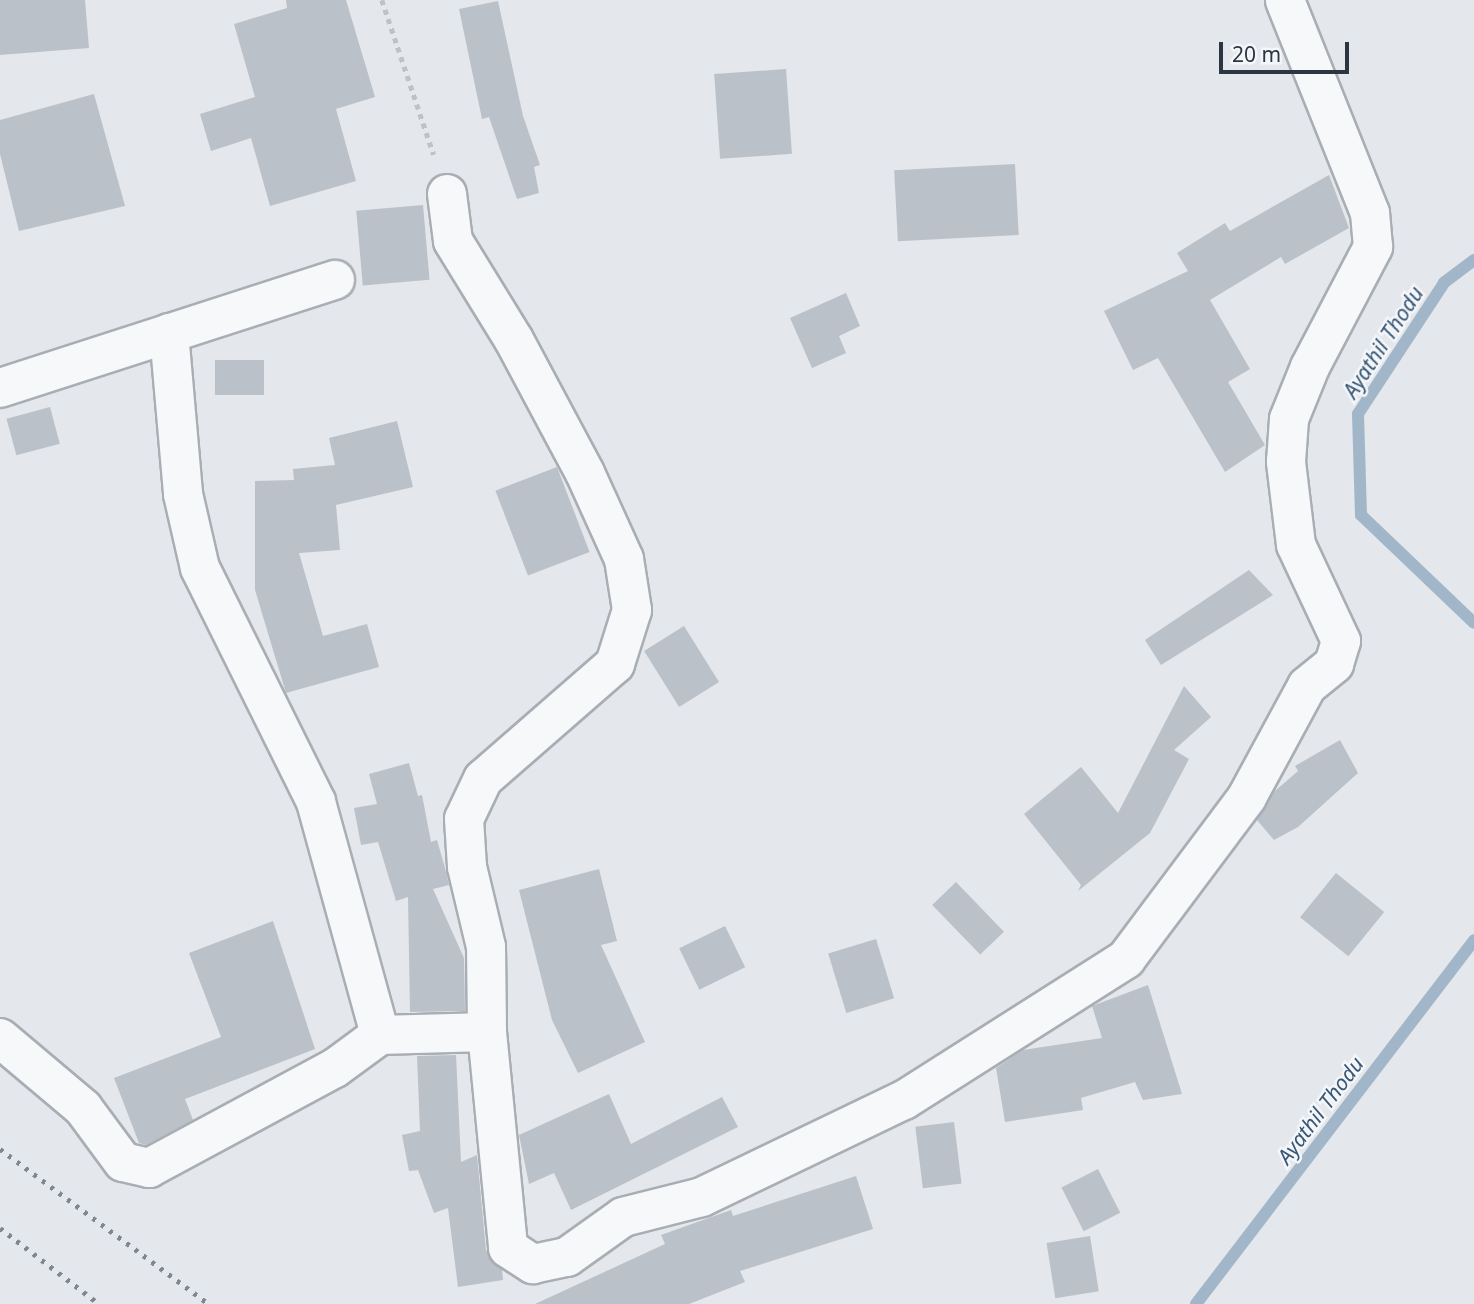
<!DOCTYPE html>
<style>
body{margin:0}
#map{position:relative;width:1474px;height:1304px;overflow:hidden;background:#e4e7eb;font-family:"Noto Sans",sans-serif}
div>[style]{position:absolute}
.stream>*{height:12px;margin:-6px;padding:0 6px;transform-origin:6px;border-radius:6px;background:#a1b7c9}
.building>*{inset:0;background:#bbc1c8;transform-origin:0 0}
.path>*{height:4.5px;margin-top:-2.25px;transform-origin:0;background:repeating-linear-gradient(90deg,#bec2c7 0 5px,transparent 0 10px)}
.roads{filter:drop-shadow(2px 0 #a9aeb5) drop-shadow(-2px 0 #a9aeb5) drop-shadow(0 2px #a9aeb5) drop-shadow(0 -2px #a9aeb5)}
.minor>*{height:38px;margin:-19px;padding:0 19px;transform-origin:19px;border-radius:19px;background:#f7f8fa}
.rail>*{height:5px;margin-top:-2.5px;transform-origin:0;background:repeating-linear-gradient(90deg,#7e8894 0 3.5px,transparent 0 10.5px)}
span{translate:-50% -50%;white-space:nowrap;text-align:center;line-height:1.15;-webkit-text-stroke:5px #f4f6f9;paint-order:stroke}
.water-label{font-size:21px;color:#375776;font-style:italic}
.scale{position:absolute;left:1219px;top:42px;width:130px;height:32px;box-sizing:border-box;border:4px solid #2c3643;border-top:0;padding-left:9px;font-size:21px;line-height:24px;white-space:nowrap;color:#2c3643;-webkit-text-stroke:5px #f4f6f9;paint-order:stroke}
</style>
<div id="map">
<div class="stream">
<i style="left:1474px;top:260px;width:38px;rotate:143deg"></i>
<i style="left:1444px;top:283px;width:157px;rotate:123.3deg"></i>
<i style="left:1358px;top:414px;width:101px;rotate:88.3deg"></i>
<i style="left:1361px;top:515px;width:156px;rotate:43.7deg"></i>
<i style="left:1196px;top:1304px;width:458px;rotate:-52.6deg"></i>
</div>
<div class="building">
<i style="clip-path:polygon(0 0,85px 0,89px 48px,0 55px)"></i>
<i style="clip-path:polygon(286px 0,346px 0,375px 97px,336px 109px,356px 181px,270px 206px,251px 138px,211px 151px,200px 114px,255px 97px,234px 24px,287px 8px)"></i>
<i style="clip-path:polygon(498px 1px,523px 116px,540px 165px,534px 167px,539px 193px,517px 199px,489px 117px,482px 119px,459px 9px)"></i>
<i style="left:786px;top:69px;width:85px;height:72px;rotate:86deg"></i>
<i style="clip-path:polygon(94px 94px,125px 206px,19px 231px,0 154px,0 120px)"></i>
<i style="left:1015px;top:164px;width:71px;height:121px;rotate:87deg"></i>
<i style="clip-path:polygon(1329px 175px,1349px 228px,1285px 264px,1281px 257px,1210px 300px,1250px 369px,1228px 382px,1265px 445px,1225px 472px,1158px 358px,1133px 370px,1104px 311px,1188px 271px,1177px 253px,1225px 223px,1230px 231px)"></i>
<i style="left:423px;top:205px;width:75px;height:67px;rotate:85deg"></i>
<i style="clip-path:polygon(846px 293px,860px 326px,839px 336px,846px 353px,812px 368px,790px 318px)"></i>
<i style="left:264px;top:360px;width:35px;height:49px;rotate:90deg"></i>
<i style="left:50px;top:407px;width:38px;height:45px;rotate:75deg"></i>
<i style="clip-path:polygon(397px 421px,413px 487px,336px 505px,340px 550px,299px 553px,323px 636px,367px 624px,379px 667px,286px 693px,255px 590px,255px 481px,294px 480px,293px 469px,335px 465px,329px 438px)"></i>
<i style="left:557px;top:467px;width:91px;height:66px;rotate:69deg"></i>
<i style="clip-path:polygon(1249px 570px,1273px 595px,1161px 665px,1145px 640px)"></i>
<i style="left:684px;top:626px;width:66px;height:47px;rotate:58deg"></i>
<i style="clip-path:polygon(1184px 686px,1211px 717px,1174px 750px,1189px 759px,1150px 833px,1078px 891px,1081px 885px,1024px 814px,1081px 767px,1118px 813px)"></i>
<i style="clip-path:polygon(1340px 740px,1358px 773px,1298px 827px,1274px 840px,1257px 820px,1275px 791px,1298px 771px,1295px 766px)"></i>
<i style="clip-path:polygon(409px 763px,418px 796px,422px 795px,431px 842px,437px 840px,445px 868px,449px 885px,433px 889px,464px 958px,465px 1011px,410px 1012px,408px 897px,396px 901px,378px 842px,361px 845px,354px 808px,377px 804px,369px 774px)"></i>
<i style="clip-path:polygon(599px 869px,617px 941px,601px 945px,645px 1042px,578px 1073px,552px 1020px,519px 890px)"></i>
<i style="left:1336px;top:873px;width:62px;height:57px;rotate:39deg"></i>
<i style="left:956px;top:882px;width:69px;height:33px;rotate:46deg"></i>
<i style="clip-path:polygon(273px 921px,315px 1049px,185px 1099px,193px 1120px,146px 1145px,139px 1143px,114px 1078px,221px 1037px,189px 953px)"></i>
<i style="left:725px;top:926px;width:46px;height:51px;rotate:64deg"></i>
<i style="left:876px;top:939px;width:62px;height:50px;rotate:73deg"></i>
<i style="clip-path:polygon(1148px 985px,1182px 1094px,1143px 1100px,1135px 1082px,1081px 1098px,1083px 1110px,1005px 1122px,996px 1068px,1023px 1050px,1102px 1038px,1092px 1006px)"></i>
<i style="clip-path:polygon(456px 1055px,461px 1162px,477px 1155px,486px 1250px,502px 1270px,503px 1280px,458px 1287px,448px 1208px,434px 1213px,418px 1170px,409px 1171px,402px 1135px,420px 1131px,417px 1056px)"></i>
<i style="clip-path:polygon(609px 1094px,631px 1144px,722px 1097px,738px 1127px,571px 1210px,554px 1173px,529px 1184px,519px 1135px)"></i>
<i style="left:954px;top:1122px;width:62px;height:39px;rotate:83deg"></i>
<i style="left:1098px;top:1169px;width:49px;height:41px;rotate:63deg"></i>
<i style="clip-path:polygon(856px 1176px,873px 1229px,740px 1271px,745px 1282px,689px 1304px,535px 1304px,665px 1244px,661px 1235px,731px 1210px,733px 1216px)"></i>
<i style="left:1090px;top:1236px;width:56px;height:44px;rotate:81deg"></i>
</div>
<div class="path">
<i style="left:382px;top:0;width:163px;rotate:71.5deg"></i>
</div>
<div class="roads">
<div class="minor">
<i style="left:447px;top:194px;width:47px;rotate:82.7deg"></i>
<i style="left:453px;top:241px;width:116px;rotate:58.4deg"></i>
<i style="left:514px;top:340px;width:151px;rotate:61.9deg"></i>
<i style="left:585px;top:473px;width:94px;rotate:65.6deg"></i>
<i style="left:624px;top:559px;width:52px;rotate:81.1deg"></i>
<i style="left:632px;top:610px;width:57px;rotate:107.5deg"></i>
<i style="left:615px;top:664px;width:175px;rotate:138.9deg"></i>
<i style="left:483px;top:779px;width:44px;rotate:115.4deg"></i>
<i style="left:464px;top:819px;width:48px;rotate:86.4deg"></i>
<i style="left:467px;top:867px;width:82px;rotate:76.6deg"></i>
<i style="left:486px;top:947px;width:85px;rotate:89.3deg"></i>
<i style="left:487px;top:1032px;width:217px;rotate:84.4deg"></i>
<i style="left:508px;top:1248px;width:30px;rotate:33deg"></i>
<i style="left:533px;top:1264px;width:35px;rotate:-12deg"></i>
<i style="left:567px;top:1257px;width:69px;rotate:-35.5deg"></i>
<i style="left:623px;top:1217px;width:81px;rotate:-14.2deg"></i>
<i style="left:702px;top:1197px;width:224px;rotate:-25.7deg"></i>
<i style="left:904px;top:1100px;width:263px;rotate:-32.4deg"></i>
<i style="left:1126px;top:959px;width:202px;rotate:-53.2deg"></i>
<i style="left:1247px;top:797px;width:126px;rotate:-61.6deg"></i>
<i style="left:1307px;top:686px;width:35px;rotate:-39deg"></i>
<i style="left:1334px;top:664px;width:24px;rotate:-73deg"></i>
<i style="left:1341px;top:641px;width:106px;rotate:-115.1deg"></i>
<i style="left:1296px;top:545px;width:84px;rotate:-96.9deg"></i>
<i style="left:1286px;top:462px;width:43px;rotate:-86deg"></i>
<i style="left:1289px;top:419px;width:56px;rotate:-68deg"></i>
<i style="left:1310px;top:367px;width:136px;rotate:-62.3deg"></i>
<i style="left:1373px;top:247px;width:34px;rotate:-95deg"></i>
<i style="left:1370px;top:213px;width:229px;rotate:-111.8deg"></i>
<i style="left:169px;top:333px;width:162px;rotate:85deg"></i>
<i style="left:183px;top:494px;width:76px;rotate:77.1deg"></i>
<i style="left:200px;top:568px;width:261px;rotate:63.6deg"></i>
<i style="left:316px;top:802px;width:242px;rotate:74.6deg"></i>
<i style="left:0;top:388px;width:352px;rotate:-17.9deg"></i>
<i style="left:0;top:1038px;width:109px;rotate:40.1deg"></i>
<i style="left:83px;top:1108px;width:67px;rotate:53.5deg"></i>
<i style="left:123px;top:1162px;width:27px;rotate:13deg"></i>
<i style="left:149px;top:1168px;width:211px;rotate:-28.3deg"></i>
<i style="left:335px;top:1068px;width:56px;rotate:-36.3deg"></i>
<i style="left:380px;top:1035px;width:107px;rotate:-1.6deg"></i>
</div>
</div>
<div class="rail">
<i style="left:0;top:1149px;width:260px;rotate:36.6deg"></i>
<i style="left:0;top:1228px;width:125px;rotate:37.5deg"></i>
</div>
<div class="water-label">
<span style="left:1383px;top:342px;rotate:-57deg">Ayathil Thodu</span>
<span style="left:1320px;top:1110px;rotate:-53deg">Ayathil Thodu</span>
</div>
<div class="scale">20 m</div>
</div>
